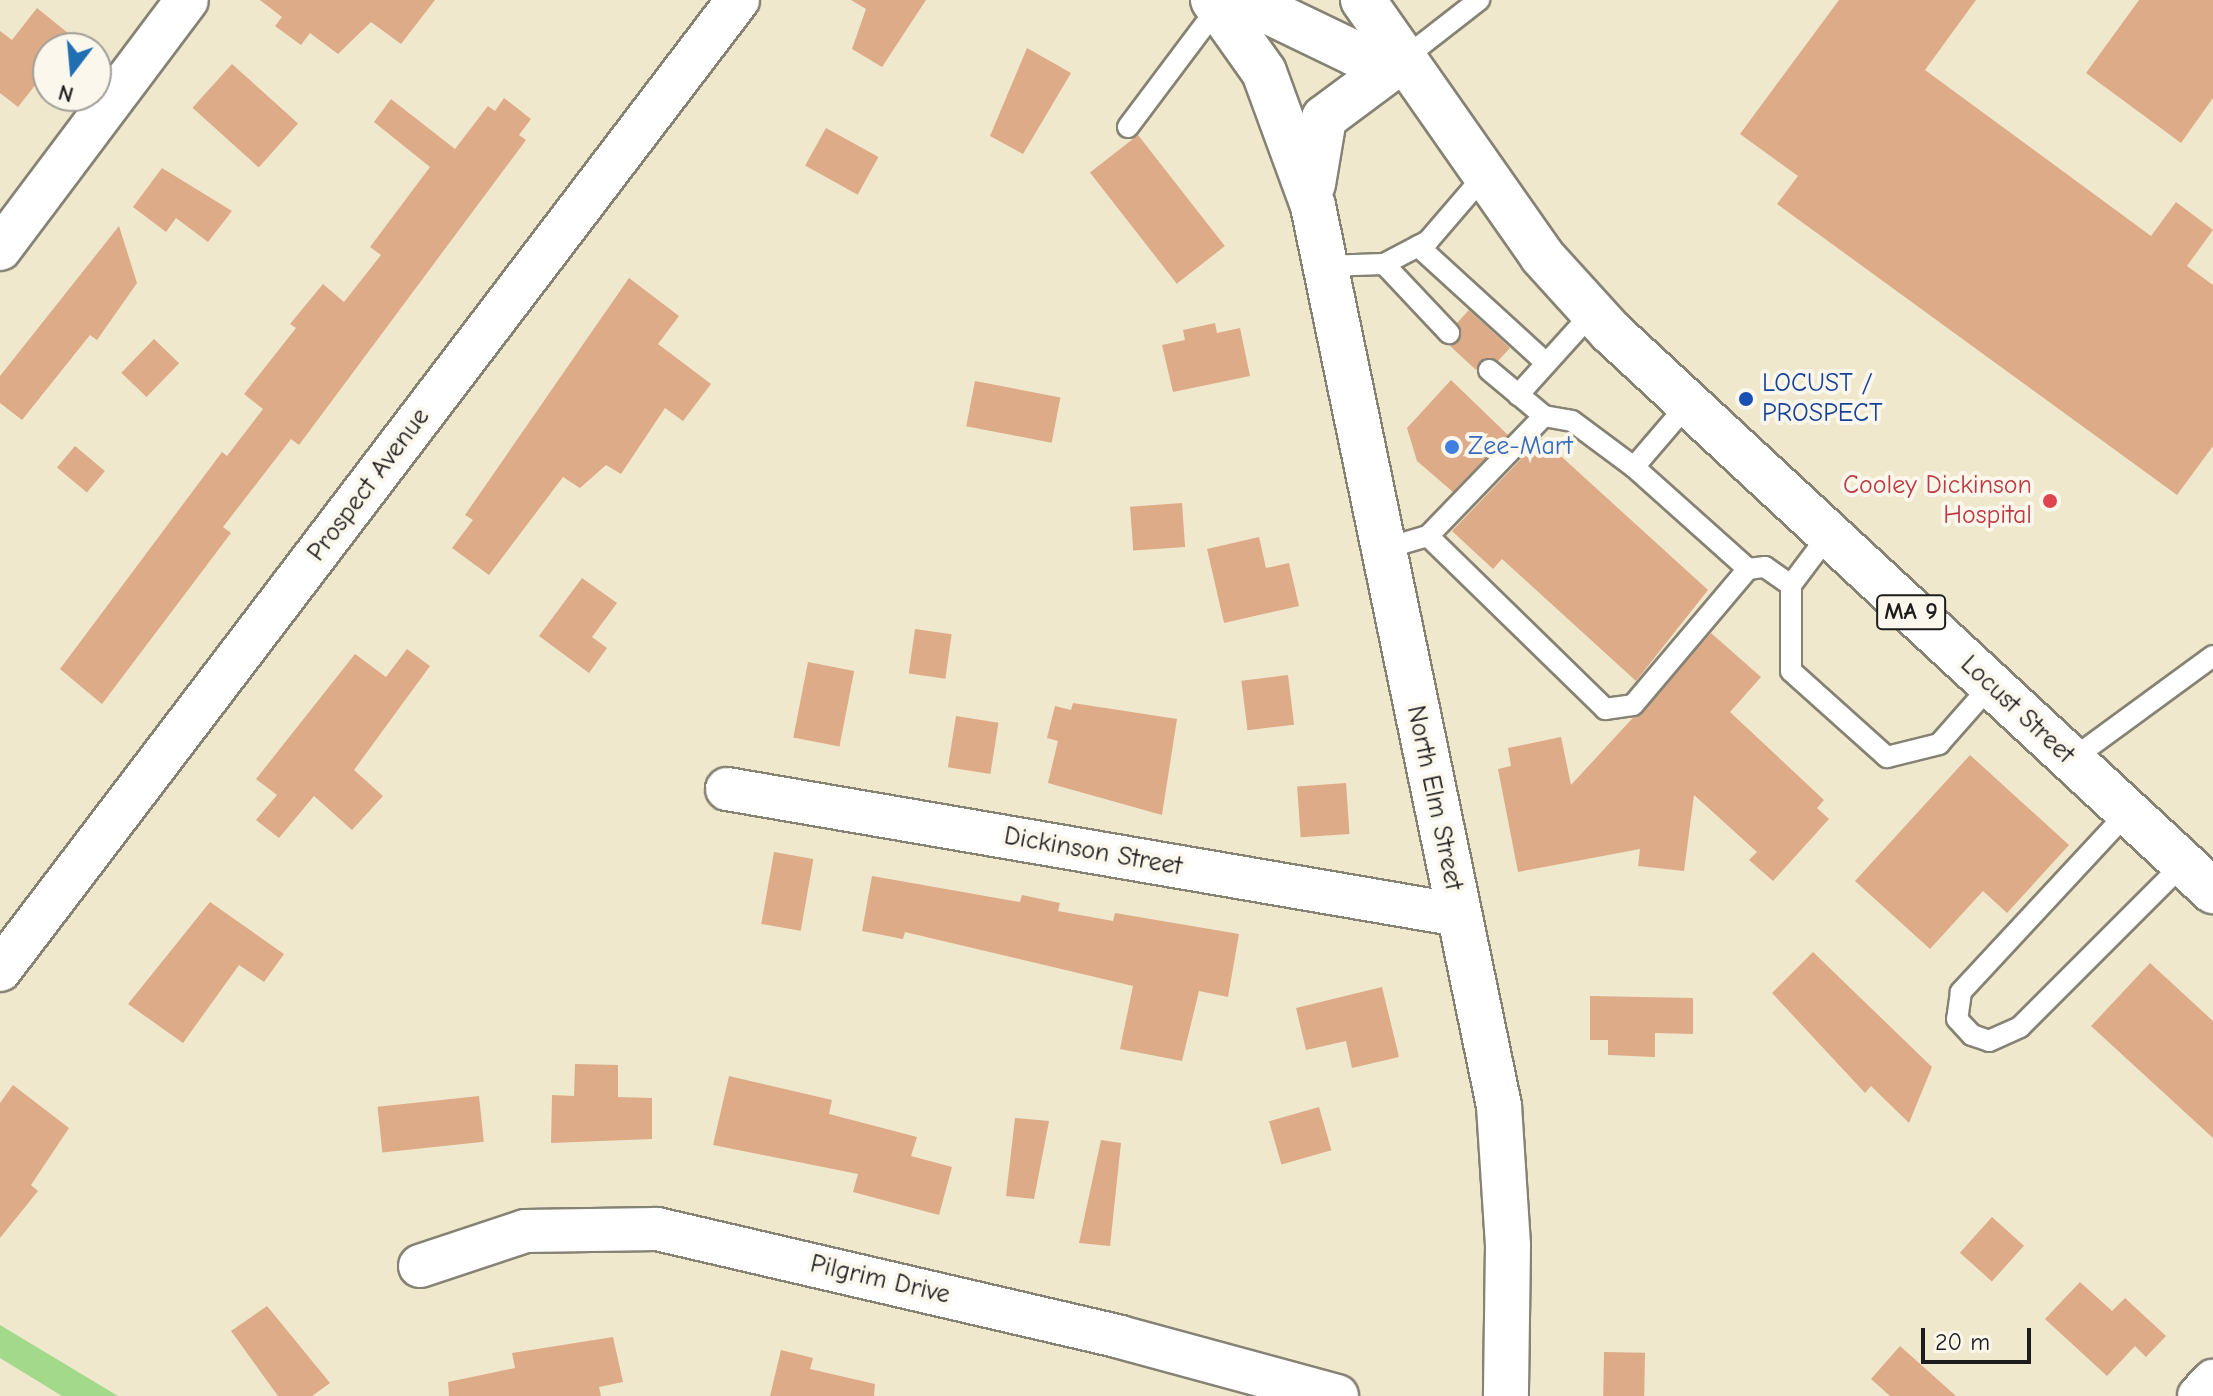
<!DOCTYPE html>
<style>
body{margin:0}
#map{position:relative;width:2213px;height:1396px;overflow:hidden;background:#f0e8cd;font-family:"Comic Neue",sans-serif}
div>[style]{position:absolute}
.green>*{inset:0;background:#a2d98b}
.building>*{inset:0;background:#ddab88;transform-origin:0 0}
.roads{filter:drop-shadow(2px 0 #868274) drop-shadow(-2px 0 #868274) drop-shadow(0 2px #868274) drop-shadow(0 -2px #868274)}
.lane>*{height:20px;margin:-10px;padding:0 10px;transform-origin:10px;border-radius:10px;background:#fff}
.street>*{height:42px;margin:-21px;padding:0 21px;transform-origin:21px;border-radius:21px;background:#fff}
.secondary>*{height:44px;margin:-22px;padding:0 22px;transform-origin:22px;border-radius:22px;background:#fff}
.highway>*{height:44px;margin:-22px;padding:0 22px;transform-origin:22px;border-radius:22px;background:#fff}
.dots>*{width:22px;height:22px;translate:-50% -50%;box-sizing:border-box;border:4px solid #fbf7ec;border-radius:50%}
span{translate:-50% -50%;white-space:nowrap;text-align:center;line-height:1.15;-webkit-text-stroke:8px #fbf7ec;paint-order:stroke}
.shield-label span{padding:2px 6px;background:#fbf7ec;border:2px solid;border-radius:6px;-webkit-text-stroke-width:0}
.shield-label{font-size:24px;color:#1c1c1c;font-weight:700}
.transit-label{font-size:26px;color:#164399}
.left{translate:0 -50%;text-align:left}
.shop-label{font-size:26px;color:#366cbe}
.street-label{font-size:26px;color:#1c1c1c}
.health-label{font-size:26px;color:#be3a42}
.right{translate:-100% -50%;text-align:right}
.north{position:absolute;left:32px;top:32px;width:80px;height:80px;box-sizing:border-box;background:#fbf7ec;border:2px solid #a29f99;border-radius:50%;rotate:196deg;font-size:22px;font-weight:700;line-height:32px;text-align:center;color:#1c1c1c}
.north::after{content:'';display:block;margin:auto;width:28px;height:36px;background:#1f6fb2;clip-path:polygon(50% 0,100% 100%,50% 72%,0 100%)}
.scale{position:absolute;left:1921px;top:1328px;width:110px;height:36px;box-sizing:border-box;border:4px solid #1c1c1c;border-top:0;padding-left:10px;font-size:24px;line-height:28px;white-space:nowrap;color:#1c1c1c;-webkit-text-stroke:6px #fbf7ec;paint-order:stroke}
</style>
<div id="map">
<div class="green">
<i style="clip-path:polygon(0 1325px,118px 1396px,62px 1396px,0 1358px)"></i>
</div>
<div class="building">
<i style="clip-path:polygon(260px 0,435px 0,401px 44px,371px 22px,338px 54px,310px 33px,301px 45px,275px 26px,282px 17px)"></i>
<i style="clip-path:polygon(851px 0,926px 0,882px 67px,852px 49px,866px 9px)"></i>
<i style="clip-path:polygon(1839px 0,1976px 0,1925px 70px,2151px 236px,2176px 202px,2213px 230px,2187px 266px,2213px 285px,2213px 446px,2177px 495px,1777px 204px,1798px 176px,1740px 134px)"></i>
<i style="clip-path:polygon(2139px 0,2213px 0,2213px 98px,2181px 143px,2086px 73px)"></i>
<i style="clip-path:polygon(37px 8px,68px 33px,48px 48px,48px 69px,18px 107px,0 93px,0 31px,12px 40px)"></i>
<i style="clip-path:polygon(1027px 48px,1071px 73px,1023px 154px,990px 136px)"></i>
<i style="left:232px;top:64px;width:89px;height:59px;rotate:42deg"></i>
<i style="clip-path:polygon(504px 98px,531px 119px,519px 135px,526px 140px,299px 445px,291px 439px,223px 527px,231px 533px,102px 704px,60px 669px,222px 452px,227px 456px,263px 409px,244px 394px,296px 328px,290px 324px,323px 284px,344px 302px,381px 255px,370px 247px,430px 167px,374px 122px,391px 99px,455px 149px,488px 106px,495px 111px)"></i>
<i style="left:826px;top:128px;width:60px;height:43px;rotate:29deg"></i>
<i style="left:1138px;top:135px;width:141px;height:61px;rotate:52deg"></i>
<i style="clip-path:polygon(162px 168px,232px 211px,208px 242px,176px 218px,166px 232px,133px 207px)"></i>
<i style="clip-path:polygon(119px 226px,137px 283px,97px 340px,90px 335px,22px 420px,0 403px,0 376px)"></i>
<i style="clip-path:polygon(629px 278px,679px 316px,658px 344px,711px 384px,683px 421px,665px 408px,621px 474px,606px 465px,580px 488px,563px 477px,489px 575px,452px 548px,473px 520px,465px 515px)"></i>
<i style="clip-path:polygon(1469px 310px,1510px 348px,1498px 361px,1484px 358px,1476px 370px,1450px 346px,1461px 337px,1457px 323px)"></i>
<i style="clip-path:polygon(1215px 323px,1217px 333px,1240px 328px,1250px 376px,1173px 392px,1162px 345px,1185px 340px,1183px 330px)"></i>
<i style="left:154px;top:339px;width:35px;height:47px;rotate:44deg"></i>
<i style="clip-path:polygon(1451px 380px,1508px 435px,1453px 492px,1417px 461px,1407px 428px)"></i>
<i style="left:975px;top:381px;width:87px;height:46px;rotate:11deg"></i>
<i style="clip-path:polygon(1541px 438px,1708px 590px,1636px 681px,1502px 559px,1493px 569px,1452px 531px)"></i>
<i style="left:75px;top:446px;width:39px;height:28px;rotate:40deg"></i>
<i style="left:1182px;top:503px;width:44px;height:52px;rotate:86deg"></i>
<i style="clip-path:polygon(1259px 537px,1266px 568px,1289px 563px,1299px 606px,1224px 623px,1207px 549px)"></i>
<i style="clip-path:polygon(582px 578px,617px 603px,592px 637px,607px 648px,589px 673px,539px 636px)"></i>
<i style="left:915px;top:629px;width:37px;height:45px;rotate:8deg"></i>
<i style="clip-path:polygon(1711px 633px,1761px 677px,1730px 712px,1824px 800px,1817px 808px,1829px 819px,1773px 881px,1749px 860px,1757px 852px,1694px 795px,1684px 871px,1638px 866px,1640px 849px,1518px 872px,1498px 769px,1511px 766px,1508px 748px,1561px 737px,1571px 785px)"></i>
<i style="clip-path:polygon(407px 649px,430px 666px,354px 770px,383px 796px,352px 830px,314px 796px,279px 838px,256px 820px,277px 795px,256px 779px,355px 654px,386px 677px)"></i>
<i style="left:808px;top:662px;width:47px;height:77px;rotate:11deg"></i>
<i style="left:1288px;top:675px;width:50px;height:47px;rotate:83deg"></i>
<i style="clip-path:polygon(1073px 703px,1177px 719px,1162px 815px,1048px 783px,1058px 741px,1047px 738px,1055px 706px,1071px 710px)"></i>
<i style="left:956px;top:716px;width:43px;height:52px;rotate:9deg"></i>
<i style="clip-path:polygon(1970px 755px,2069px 845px,2007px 913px,1983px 891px,1930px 949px,1855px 881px)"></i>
<i style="left:1346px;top:783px;width:51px;height:49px;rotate:86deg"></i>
<i style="left:774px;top:852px;width:40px;height:73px;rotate:10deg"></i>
<i style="clip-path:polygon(872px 876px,1020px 902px,1022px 895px,1060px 903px,1058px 911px,1113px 921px,1115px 913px,1239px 934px,1228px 997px,1199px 991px,1182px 1061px,1120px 1049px,1133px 986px,905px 932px,903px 939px,862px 931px)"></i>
<i style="clip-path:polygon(210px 902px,284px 954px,264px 982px,239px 965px,183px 1043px,128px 1004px)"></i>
<i style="clip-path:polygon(1813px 952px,1932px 1067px,1909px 1123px,1871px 1086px,1865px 1093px,1772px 993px)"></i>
<i style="clip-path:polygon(2150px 963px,2213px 1021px,2213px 1138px,2091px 1026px)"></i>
<i style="clip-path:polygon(1382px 987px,1399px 1057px,1352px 1068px,1346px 1041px,1306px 1050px,1296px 1008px)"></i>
<i style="clip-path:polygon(1590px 996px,1693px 998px,1693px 1034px,1655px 1033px,1655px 1057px,1608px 1055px,1608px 1040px,1590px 1040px)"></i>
<i style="clip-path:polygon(575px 1064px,618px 1065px,618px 1097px,652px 1098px,652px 1139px,551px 1143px,552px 1095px,574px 1096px)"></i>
<i style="clip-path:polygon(729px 1076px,832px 1100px,829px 1114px,917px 1137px,911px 1156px,952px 1167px,939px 1215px,853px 1192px,858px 1174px,713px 1145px)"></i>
<i style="clip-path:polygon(13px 1085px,69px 1128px,31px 1185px,38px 1191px,0 1238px,0 1103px)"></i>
<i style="left:479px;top:1096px;width:46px;height:102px;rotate:84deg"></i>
<i style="left:1319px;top:1107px;width:45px;height:52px;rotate:74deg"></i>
<i style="clip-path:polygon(1015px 1118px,1049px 1121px,1034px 1199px,1006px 1196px)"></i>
<i style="clip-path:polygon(1101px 1140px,1121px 1143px,1110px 1246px,1079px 1243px)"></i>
<i style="left:1992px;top:1217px;width:43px;height:48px;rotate:42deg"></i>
<i style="clip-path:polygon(2080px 1282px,2112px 1311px,2125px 1298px,2166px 1336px,2146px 1357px,2135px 1346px,2107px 1376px,2045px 1319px)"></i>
<i style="clip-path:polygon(267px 1306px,330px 1383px,312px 1396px,278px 1396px,231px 1331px)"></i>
<i style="clip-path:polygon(613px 1337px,623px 1382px,599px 1387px,601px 1396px,449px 1396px,448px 1382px,515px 1368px,512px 1353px)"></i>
<i style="clip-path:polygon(1900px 1346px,1956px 1396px,1890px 1396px,1871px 1379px)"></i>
<i style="clip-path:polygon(781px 1350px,813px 1358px,810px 1369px,875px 1384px,874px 1396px,770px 1396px)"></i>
<i style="left:1604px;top:1352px;width:41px;height:44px;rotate:1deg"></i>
</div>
<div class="roads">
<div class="lane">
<i style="left:1402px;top:60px;width:98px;rotate:-37.9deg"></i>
<i style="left:1128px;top:127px;width:151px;rotate:-53.1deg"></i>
<i style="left:1418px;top:246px;width:173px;rotate:42.4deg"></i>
<i style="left:1384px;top:264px;width:95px;rotate:46.7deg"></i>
<i style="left:1325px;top:266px;width:59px;rotate:-1.9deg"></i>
<i style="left:1384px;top:264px;width:50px;rotate:-27.6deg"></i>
<i style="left:1428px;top:241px;width:84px;rotate:-49.3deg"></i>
<i style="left:1489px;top:370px;width:72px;rotate:39.9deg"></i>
<i style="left:1544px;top:416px;width:28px;rotate:10deg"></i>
<i style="left:1572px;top:421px;width:77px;rotate:36.6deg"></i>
<i style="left:1634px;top:467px;width:153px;rotate:41.8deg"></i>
<i style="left:1518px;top:395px;width:112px;rotate:-47.9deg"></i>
<i style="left:1634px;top:467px;width:83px;rotate:-49.4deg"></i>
<i style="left:1428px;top:536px;width:167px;rotate:-46deg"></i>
<i style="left:1827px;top:537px;width:60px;rotate:126.9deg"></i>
<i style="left:1791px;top:585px;width:86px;rotate:90deg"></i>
<i style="left:1791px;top:671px;width:129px;rotate:41.9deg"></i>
<i style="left:1887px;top:757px;width:54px;rotate:-14deg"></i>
<i style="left:1939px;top:744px;width:79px;rotate:-48.6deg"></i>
<i style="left:1380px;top:550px;width:50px;rotate:-16.3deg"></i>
<i style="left:1428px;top:536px;width:248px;rotate:44.3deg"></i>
<i style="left:1605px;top:709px;width:28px;rotate:-8deg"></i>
<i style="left:1633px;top:705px;width:178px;rotate:-49.8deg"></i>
<i style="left:1748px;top:569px;width:17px;rotate:-7deg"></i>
<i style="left:1765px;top:567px;width:32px;rotate:35deg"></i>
<i style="left:2071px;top:760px;width:176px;rotate:-36.2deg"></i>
<i style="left:2128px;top:812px;width:246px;rotate:132.9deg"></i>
<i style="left:1961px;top:992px;width:27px;rotate:98deg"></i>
<i style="left:1957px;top:1019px;width:22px;rotate:47deg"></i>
<i style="left:1972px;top:1035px;width:18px;rotate:19deg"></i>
<i style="left:1989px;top:1041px;width:34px;rotate:-24deg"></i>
<i style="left:2020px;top:1027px;width:232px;rotate:-45deg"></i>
</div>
<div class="street">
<i style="left:0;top:249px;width:311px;rotate:-53.1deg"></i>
<i style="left:727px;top:789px;width:743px;rotate:9.77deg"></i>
<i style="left:0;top:970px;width:1219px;rotate:-52.74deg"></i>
<i style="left:420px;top:1266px;width:111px;rotate:-18.4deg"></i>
<i style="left:525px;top:1231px;width:132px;rotate:-0.9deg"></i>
<i style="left:657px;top:1229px;width:475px;rotate:13.1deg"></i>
<i style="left:1120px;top:1337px;width:225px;rotate:15.2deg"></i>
<i style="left:2199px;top:1396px;width:21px;rotate:-47deg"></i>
</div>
<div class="secondary">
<i style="left:1213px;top:0;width:88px;rotate:54.7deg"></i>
<i style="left:1264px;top:72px;width:143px;rotate:69.9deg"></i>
<i style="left:1313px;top:206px;width:919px;rotate:78.32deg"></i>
<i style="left:1499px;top:1106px;width:140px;rotate:86.3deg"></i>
<i style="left:1508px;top:1246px;width:150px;rotate:90.8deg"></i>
<i style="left:1244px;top:0;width:122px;rotate:25.7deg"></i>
<i style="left:1354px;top:53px;width:49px;rotate:8.3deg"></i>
<i style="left:1313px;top:184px;width:67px;rotate:-80.5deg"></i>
<i style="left:1324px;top:118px;width:97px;rotate:-36.6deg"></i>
</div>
<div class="highway">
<i style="left:1363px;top:0;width:312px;rotate:55deg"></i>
<i style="left:1542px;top:256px;width:103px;rotate:47.8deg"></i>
<i style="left:1611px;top:332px;width:822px;rotate:42.88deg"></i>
</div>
</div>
<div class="dots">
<i style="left:1746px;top:399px;background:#1a4fb4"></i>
<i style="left:1452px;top:447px;background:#3f7fe0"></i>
<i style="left:2050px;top:501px;background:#e0444e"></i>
</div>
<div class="shield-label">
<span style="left:1911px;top:612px">MA 9</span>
</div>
<div class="transit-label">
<span class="left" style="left:1762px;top:399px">LOCUST /<br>PROSPECT</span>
</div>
<div class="shop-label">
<span class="left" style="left:1468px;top:447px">Zee-Mart</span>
</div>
<div class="street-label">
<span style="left:369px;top:485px;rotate:-53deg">Prospect Avenue</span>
<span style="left:2017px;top:710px;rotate:43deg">Locust Street</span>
<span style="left:1434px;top:798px;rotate:78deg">North Elm Street</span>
<span style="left:1093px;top:852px;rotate:10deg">Dickinson Street</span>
<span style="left:880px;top:1280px;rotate:13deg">Pilgrim Drive</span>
</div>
<div class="health-label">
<span class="right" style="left:2032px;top:501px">Cooley Dickinson<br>Hospital</span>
</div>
<div class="north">N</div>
<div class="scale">20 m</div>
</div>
